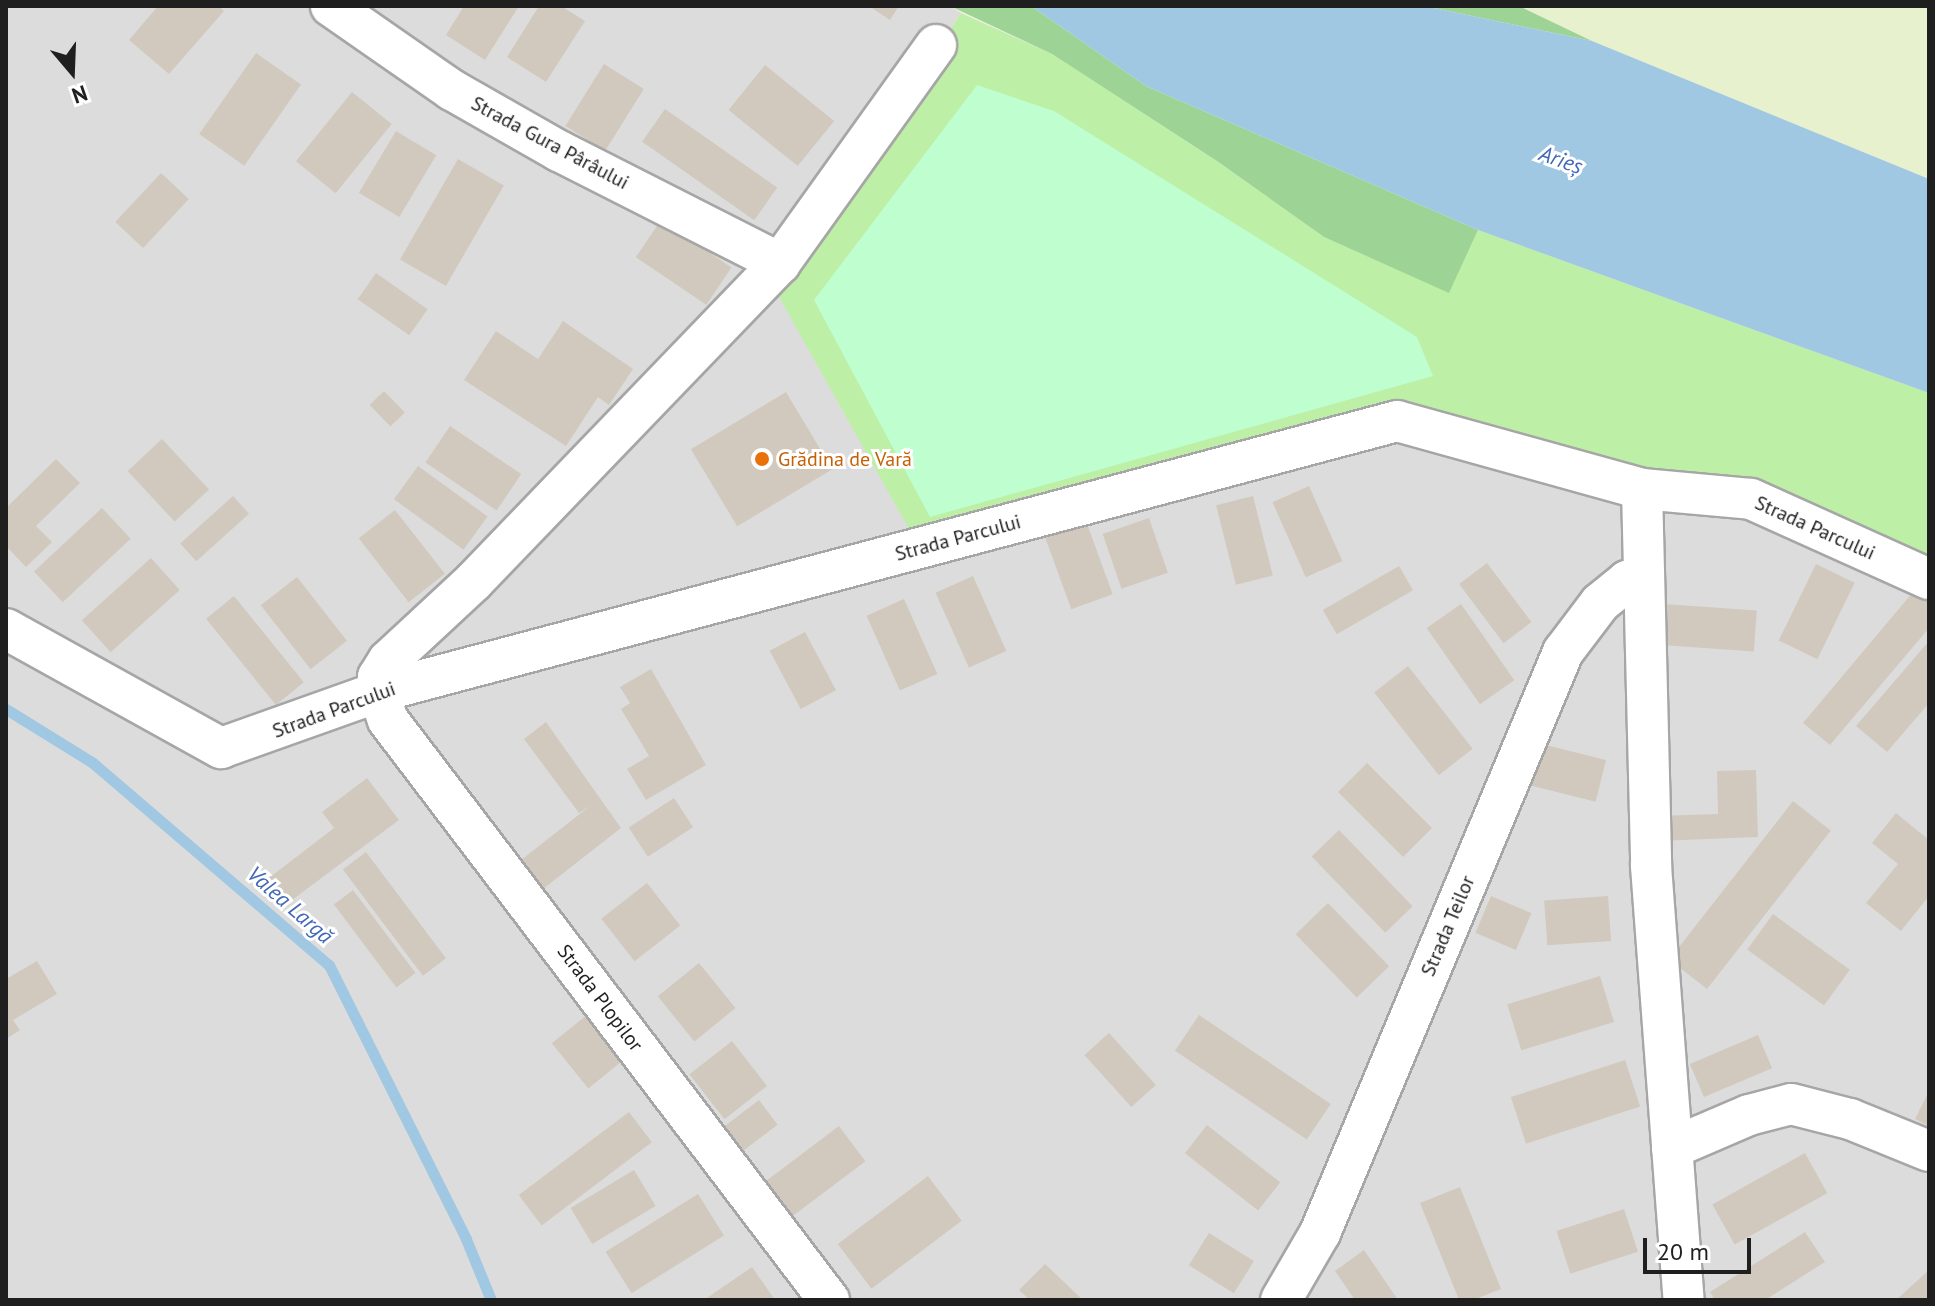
<!DOCTYPE html>
<meta charset="utf-8">
<style>
body{margin:0}
#map{position:relative;width:1935px;height:1306px;overflow:hidden;background:#f1efe4;font-family:"PT Sans",sans-serif}
div>[style]{position:absolute}
.residential>*{inset:0;background:#dddcdc}
.farmland>*{inset:0;background:#e8f1ce}
.grass>*{inset:0;background:#bdefa6}
.forest>*{inset:0;background:#9dd496}
.park>*{inset:0;background:#befecf}
.water>*{inset:0;background:#a1c8e2}
.stream>*{height:11px;margin:-5.5px;padding:0 5.5px;transform-origin:5.5px;border-radius:5.5px;background:#a1c8e2}
.building>*{inset:0;background:#d1c9bd;transform-origin:0 0}
.roads{filter:drop-shadow(2px 0 #a6a6a6) drop-shadow(-2px 0 #a6a6a6) drop-shadow(0 2px #a6a6a6) drop-shadow(0 -2px #a6a6a6)}
.minor>*{height:40px;margin:-20px;padding:0 20px;transform-origin:20px;border-radius:20px;background:#fff}
.dots>*{width:22px;height:22px;translate:-50% -50%;box-sizing:border-box;border:4px solid #fff;border-radius:50%}
span{translate:-50% -50%;white-space:nowrap;text-align:center;line-height:1.15;-webkit-text-stroke:6px #fff;paint-order:stroke}
.street-label{font-size:20px;color:#1f1f1f}
.food-label{font-size:20px;color:#c56008}
.left{translate:0 -50%;text-align:left}
.water-label{font-size:22px;color:#4268b8;font-style:italic}
.frame{position:absolute;inset:0;border:8px solid #1f1f1f;pointer-events:none}
.north{position:absolute;left:32px;top:32px;width:80px;height:80px;-webkit-text-stroke:6px #fff;paint-order:stroke;rotate:161deg;font-size:22px;font-weight:700;line-height:32px;text-align:center;color:#1f1f1f}
.north::after{content:'';display:block;margin:auto;width:28px;height:36px;background:#1f1f1f;clip-path:polygon(50% 0,100% 100%,50% 72%,0 100%)}
.scale{position:absolute;left:1643px;top:1238px;width:108px;height:36px;box-sizing:border-box;border:4px solid #1f1f1f;border-top:0;padding-left:10px;font-size:24px;line-height:28px;white-space:nowrap;color:#1f1f1f;-webkit-text-stroke:6px #fff;paint-order:stroke}
</style>
<div id="map">
<div class="residential">
<i style="clip-path:polygon(6px 6px,950px 6px,961px 13px,778px 295px,1760px 509px,1929px 585px,1929px 1300px,6px 1300px)"></i>
</div>
<div class="farmland">
<i style="clip-path:polygon(1519px 6px,1929px 6px,1929px 179px,1592px 41px)"></i>
</div>
<div class="grass">
<i style="clip-path:polygon(961px 13px,1052px 54px,1217px 161px,1324px 237px,1449px 292px,1478px 230px,1929px 393px,1929px 585px,1760px 509px,1403px 430px,923px 554px,778px 295px)"></i>
</div>
<div class="forest">
<i style="clip-path:polygon(950px 6px,1031px 6px,1146px 86px,1478px 230px,1449px 293px,1324px 237px,1217px 161px,1052px 54px)"></i>
<i style="clip-path:polygon(1424px 6px,1519px 6px,1592px 41px)"></i>
</div>
<div class="park">
<i style="clip-path:polygon(977px 85px,1054px 111px,1417px 337px,1433px 376px,930px 517px,814px 300px)"></i>
</div>
<div class="water">
<i style="clip-path:polygon(1031px 6px,1424px 6px,1592px 41px,1929px 179px,1929px 393px,1478px 230px,1146px 86px)"></i>
</div>
<div class="stream">
<i style="left:6px;top:709px;width:102px;rotate:31.8deg"></i>
<i style="left:93px;top:763px;width:311px;rotate:40.6deg"></i>
<i style="left:329px;top:965px;width:306px;rotate:63.4deg"></i>
<i style="left:466px;top:1239px;width:66px;rotate:67.7deg"></i>
</div>
<div class="building">
<i style="clip-path:polygon(158px 6px,219px 6px,224px 11px,169px 74px,129px 40px)"></i>
<i style="clip-path:polygon(464px 6px,519px 6px,485px 60px,446px 35px)"></i>
<i style="clip-path:polygon(539px 6px,561px 6px,585px 21px,546px 82px,507px 57px)"></i>
<i style="clip-path:polygon(869px 6px,899px 6px,890px 20px)"></i>
<i style="left:256px;top:53px;width:55px;height:99px;rotate:35deg"></i>
<i style="left:604px;top:64px;width:47px;height:73px;rotate:32deg"></i>
<i style="left:765px;top:65px;width:89px;height:58px;rotate:39deg"></i>
<i style="left:352px;top:92px;width:51px;height:89px;rotate:39deg"></i>
<i style="left:665px;top:109px;width:137px;height:40px;rotate:35deg"></i>
<i style="left:396px;top:131px;width:47px;height:72px;rotate:31deg"></i>
<i style="left:458px;top:159px;width:53px;height:116px;rotate:30deg"></i>
<i style="left:161px;top:173px;width:38px;height:67px;rotate:43deg"></i>
<i style="left:661px;top:220px;width:85px;height:45px;rotate:34deg"></i>
<i style="left:376px;top:273px;width:63px;height:32px;rotate:35deg"></i>
<i style="clip-path:polygon(563px 321px,633px 369px,609px 405px,598px 397px,566px 446px,464px 380px,496px 331px,538px 359px)"></i>
<i style="left:384px;top:391px;width:30px;height:20px;rotate:46deg"></i>
<i style="left:786px;top:392px;width:90px;height:111px;rotate:59deg"></i>
<i style="left:450px;top:426px;width:86px;height:44px;rotate:34deg"></i>
<i style="left:162px;top:439px;width:69px;height:47px;rotate:47deg"></i>
<i style="clip-path:polygon(56px 459px,80px 483px,36px 526px,52px 542px,26px 567px,6px 546px,6px 508px)"></i>
<i style="left:418px;top:466px;width:86px;height:41px;rotate:36deg"></i>
<i style="left:1309px;top:486px;width:82px;height:40px;rotate:66deg"></i>
<i style="left:233px;top:496px;width:24px;height:71px;rotate:48deg"></i>
<i style="left:1253px;top:496px;width:82px;height:38px;rotate:76deg"></i>
<i style="left:102px;top:508px;width:42px;height:93px;rotate:47deg"></i>
<i style="left:395px;top:510px;width:81px;height:46px;rotate:52deg"></i>
<i style="left:1149px;top:518px;width:58px;height:49px;rotate:71deg"></i>
<i style="left:1086px;top:521px;width:78px;height:44px;rotate:70deg"></i>
<i style="left:151px;top:558px;width:43px;height:93px;rotate:48deg"></i>
<i style="left:1487px;top:563px;width:74px;height:35px;rotate:53deg"></i>
<i style="left:1816px;top:564px;width:43px;height:85px;rotate:26deg"></i>
<i style="left:1399px;top:566px;width:28px;height:88px;rotate:60deg"></i>
<i style="left:973px;top:576px;width:82px;height:41px;rotate:66deg"></i>
<i style="left:297px;top:577px;width:81px;height:46px;rotate:52deg"></i>
<i style="clip-path:polygon(1918px 586px,1929px 595px,1929px 628px,1830px 745px,1803px 723px)"></i>
<i style="left:234px;top:596px;width:111px;height:36px;rotate:51deg"></i>
<i style="left:904px;top:599px;width:82px;height:41px;rotate:66deg"></i>
<i style="left:1461px;top:604px;width:93px;height:42px;rotate:55deg"></i>
<i style="left:1664px;top:604px;width:93px;height:41px;rotate:4deg"></i>
<i style="left:805px;top:632px;width:66px;height:40px;rotate:62deg"></i>
<i style="clip-path:polygon(1929px 641px,1929px 703px,1887px 752px,1856px 726px)"></i>
<i style="left:1408px;top:666px;width:105px;height:43px;rotate:52deg"></i>
<i style="clip-path:polygon(651px 669px,706px 765px,646px 800px,627px 769px,649px 756px,621px 709px,630px 703px,620px 687px)"></i>
<i style="clip-path:polygon(546px 722px,621px 828px,543px 889px,521px 860px,590px 806px,579px 813px,524px 739px)"></i>
<i style="left:1542px;top:744px;width:66px;height:43px;rotate:14deg"></i>
<i style="left:1367px;top:763px;width:92px;height:41px;rotate:45deg"></i>
<i style="clip-path:polygon(1756px 770px,1758px 837px,1657px 841px,1656px 816px,1718px 814px,1717px 771px)"></i>
<i style="clip-path:polygon(367px 778px,399px 820px,284px 906px,265px 881px,334px 828px,322px 812px)"></i>
<i style="left:674px;top:798px;width:35px;height:54px;rotate:57deg"></i>
<i style="left:1793px;top:801px;width:48px;height:201px;rotate:38deg"></i>
<i style="clip-path:polygon(1896px 813px,1929px 840px,1929px 896px,1901px 931px,1866px 903px,1898px 864px,1872px 843px)"></i>
<i style="left:1339px;top:830px;width:106px;height:38px;rotate:46deg"></i>
<i style="left:366px;top:852px;width:133px;height:29px;rotate:53deg"></i>
<i style="left:647px;top:883px;width:54px;height:58px;rotate:52deg"></i>
<i style="left:353px;top:890px;width:104px;height:24px;rotate:53deg"></i>
<i style="left:1491px;top:896px;width:44px;height:40px;rotate:23deg"></i>
<i style="left:1608px;top:896px;width:45px;height:64px;rotate:86deg"></i>
<i style="left:1328px;top:903px;width:88px;height:45px;rotate:46deg"></i>
<i style="left:1773px;top:914px;width:95px;height:44px;rotate:36deg"></i>
<i style="clip-path:polygon(37px 961px,57px 994px,13px 1020px,20px 1030px,6px 1039px,6px 979px)"></i>
<i style="left:699px;top:963px;width:58px;height:53px;rotate:51deg"></i>
<i style="left:1600px;top:976px;width:48px;height:97px;rotate:73deg"></i>
<i style="left:593px;top:1010px;width:58px;height:53px;rotate:51deg"></i>
<i style="left:1199px;top:1015px;width:159px;height:43px;rotate:34deg"></i>
<i style="left:1109px;top:1033px;width:70px;height:33px;rotate:48deg"></i>
<i style="left:1758px;top:1035px;width:36px;height:74px;rotate:67deg"></i>
<i style="left:732px;top:1041px;width:57px;height:54px;rotate:52deg"></i>
<i style="left:1625px;top:1060px;width:49px;height:120px;rotate:72deg"></i>
<i style="clip-path:polygon(1929px 1091px,1929px 1126px,1915px 1119px)"></i>
<i style="left:759px;top:1100px;width:31px;height:48px;rotate:53deg"></i>
<i style="left:629px;top:1112px;width:38px;height:138px;rotate:53deg"></i>
<i style="left:1207px;top:1125px;width:93px;height:36px;rotate:38deg"></i>
<i style="left:839px;top:1126px;width:44px;height:91px;rotate:53deg"></i>
<i style="left:1805px;top:1153px;width:46px;height:106px;rotate:61deg"></i>
<i style="left:634px;top:1170px;width:42px;height:74px;rotate:59deg"></i>
<i style="left:928px;top:1176px;width:56px;height:113px;rotate:53deg"></i>
<i style="clip-path:polygon(1460px 1187px,1501px 1289px,1473px 1300px,1459px 1300px,1420px 1203px)"></i>
<i style="left:698px;top:1194px;width:49px;height:109px;rotate:58deg"></i>
<i style="left:1624px;top:1209px;width:45px;height:71px;rotate:72deg"></i>
<i style="clip-path:polygon(1805px 1232px,1825px 1262px,1765px 1300px,1715px 1300px,1710px 1292px)"></i>
<i style="left:1209px;top:1233px;width:53px;height:38px;rotate:32deg"></i>
<i style="clip-path:polygon(1364px 1250px,1398px 1300px,1355px 1300px,1335px 1271px)"></i>
<i style="clip-path:polygon(1045px 1264px,1083px 1300px,1030px 1300px,1019px 1290px)"></i>
<i style="clip-path:polygon(752px 1267px,775px 1300px,704px 1300px)"></i>
<i style="clip-path:polygon(1929px 1270px,1929px 1300px,1896px 1300px)"></i>
</div>
<div class="roads">
<div class="minor">
<i style="left:331px;top:6px;width:147px;rotate:34.8deg"></i>
<i style="left:452px;top:90px;width:123px;rotate:29.7deg"></i>
<i style="left:559px;top:151px;width:248px;rotate:26.9deg"></i>
<i style="left:1642px;top:489px;width:377px;rotate:88.6deg"></i>
<i style="left:1651px;top:866px;width:435px;rotate:85.7deg"></i>
<i style="left:6px;top:629px;width:246px;rotate:29deg"></i>
<i style="left:221px;top:748px;width:167px;rotate:-19.6deg"></i>
<i style="left:378px;top:692px;width:1054px;rotate:-14.89deg"></i>
<i style="left:1397px;top:421px;width:254px;rotate:15.5deg"></i>
<i style="left:1642px;top:489px;width:109px;rotate:5.2deg"></i>
<i style="left:1751px;top:499px;width:195px;rotate:24.2deg"></i>
<i style="left:1672px;top:1148px;width:84px;rotate:-23.2deg"></i>
<i style="left:1749px;top:1115px;width:43px;rotate:-14.7deg"></i>
<i style="left:1791px;top:1104px;width:61px;rotate:14.3deg"></i>
<i style="left:1850px;top:1119px;width:85px;rotate:22.1deg"></i>
<i style="left:829px;top:1300px;width:729px;rotate:-127.25deg"></i>
<i style="left:388px;top:720px;width:30px;rotate:-110deg"></i>
<i style="left:378px;top:692px;width:15px;rotate:-90deg"></i>
<i style="left:378px;top:677px;width:19px;rotate:-58deg"></i>
<i style="left:388px;top:661px;width:117px;rotate:-42.9deg"></i>
<i style="left:474px;top:581px;width:441px;rotate:-46.1deg"></i>
<i style="left:780px;top:263px;width:268px;rotate:-54.4deg"></i>
<i style="left:1281px;top:1300px;width:78px;rotate:-59.8deg"></i>
<i style="left:1320px;top:1233px;width:630px;rotate:-67.3deg"></i>
<i style="left:1563px;top:652px;width:61px;rotate:-52.9deg"></i>
<i style="left:1600px;top:603px;width:35px;rotate:-39deg"></i>
<i style="left:1627px;top:581px;width:17px;rotate:-17deg"></i>
</div>
</div>
<div class="dots">
<i style="left:762px;top:459px;background:#e8710a"></i>
</div>
<div class="street-label">
<span style="left:550px;top:143px;rotate:28deg">Strada Gura Pârâului</span>
<span style="left:1815px;top:528px;rotate:24deg">Strada Parcului</span>
<span style="left:958px;top:538px;rotate:-15deg">Strada Parcului</span>
<span style="left:334px;top:710px;rotate:-20deg">Strada Parcului</span>
<span style="left:1448px;top:926px;rotate:-67deg">Strada Teilor</span>
<span style="left:600px;top:998px;rotate:53deg">Strada Plopilor</span>
</div>
<div class="food-label">
<span class="left" style="left:778px;top:459px">Grădina de Vară</span>
</div>
<div class="water-label">
<span style="left:1561px;top:160px;rotate:20deg">Arieș</span>
<span style="left:290px;top:905px;rotate:41deg">Valea Largă</span>
</div>
<div class="frame"></div>
<div class="north">N</div>
<div class="scale">20 m</div>
</div>
